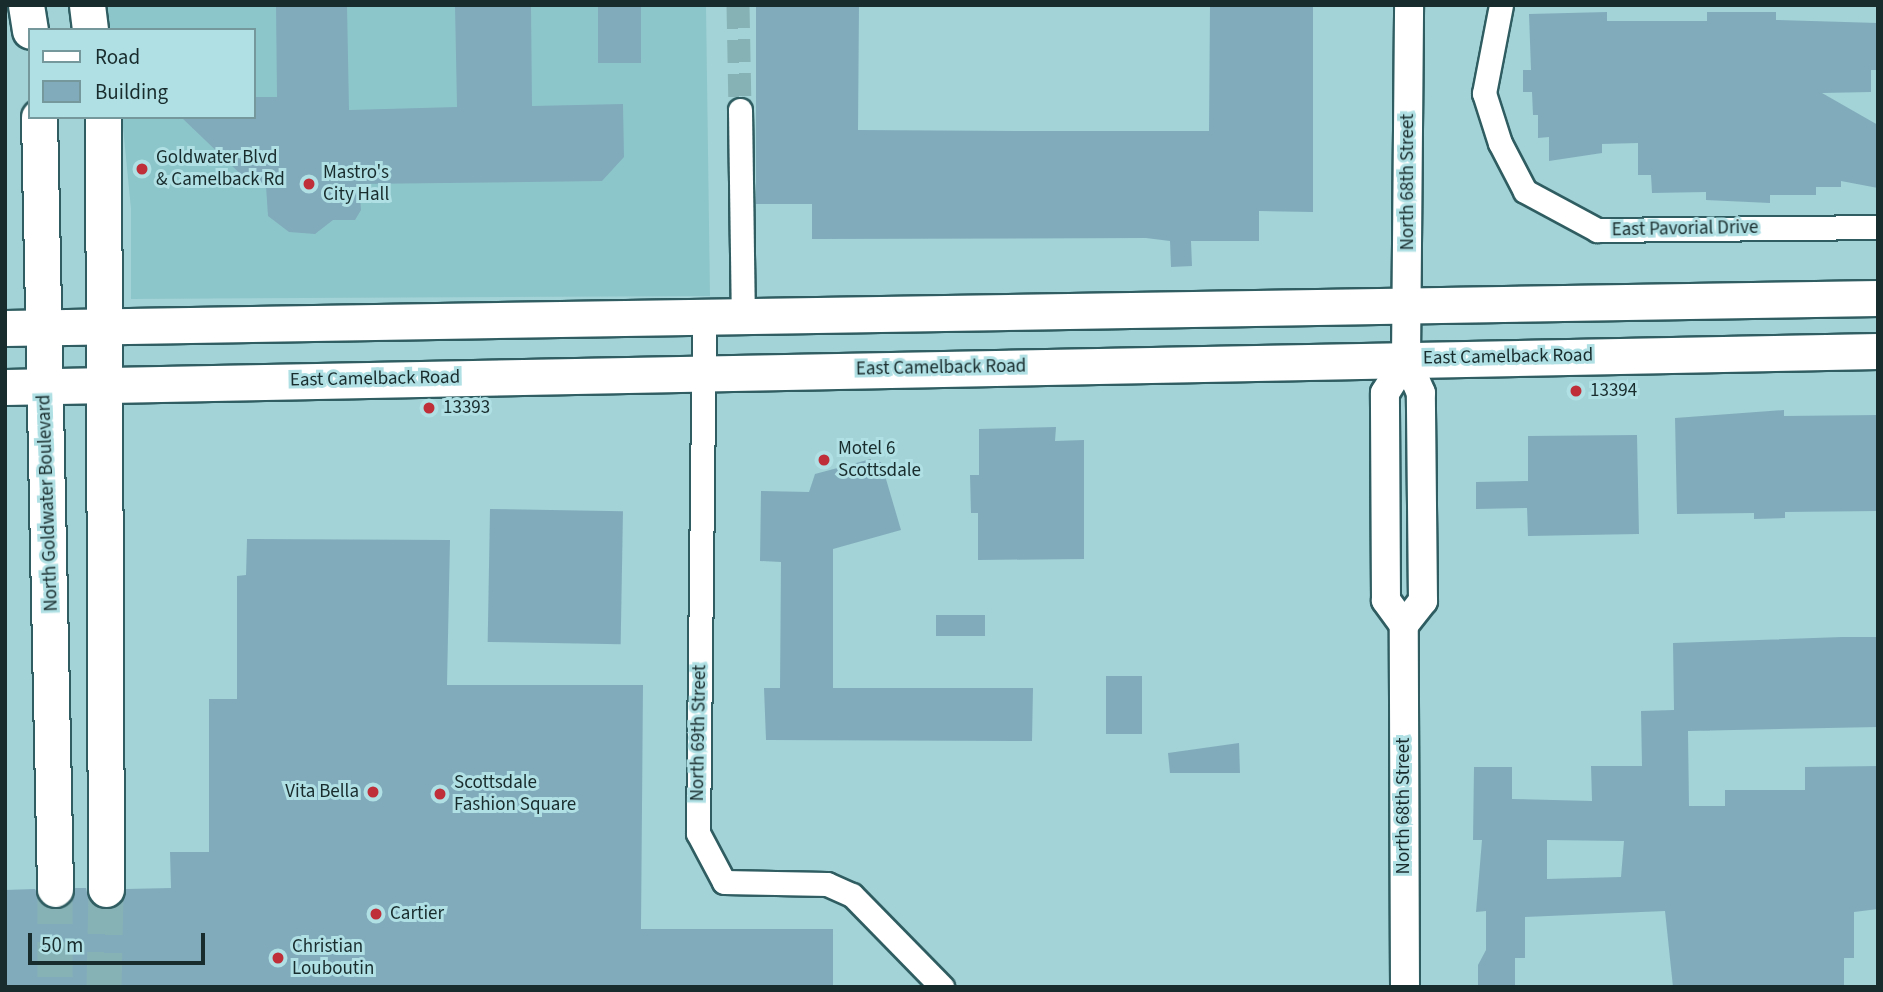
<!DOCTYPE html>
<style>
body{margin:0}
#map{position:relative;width:1883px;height:992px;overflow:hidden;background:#a3d3d7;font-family:"Source Sans 3",sans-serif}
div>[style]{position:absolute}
.built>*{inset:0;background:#8dc6ca}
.building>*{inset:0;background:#81abbb;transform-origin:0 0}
.minor-tunnel>*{height:23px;margin-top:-11.5px;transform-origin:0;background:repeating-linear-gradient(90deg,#87b2b5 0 23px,transparent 0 34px)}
.primary-tunnel>*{height:35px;margin-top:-17.5px;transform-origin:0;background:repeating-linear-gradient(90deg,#87b2b5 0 35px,transparent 0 53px)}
.roads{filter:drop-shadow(2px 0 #2f5d61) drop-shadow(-2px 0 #2f5d61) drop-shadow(0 2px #2f5d61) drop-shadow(0 -2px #2f5d61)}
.minor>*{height:23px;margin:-11.5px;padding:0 11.5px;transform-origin:11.5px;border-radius:11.5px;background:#fff}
.tertiary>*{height:28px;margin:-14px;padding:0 14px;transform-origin:14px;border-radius:14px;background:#fff}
.primary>*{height:35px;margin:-17.5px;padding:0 17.5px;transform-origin:17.5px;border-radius:17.5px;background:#fff}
.dots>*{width:19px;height:19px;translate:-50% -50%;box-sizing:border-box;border:4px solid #b0e0e4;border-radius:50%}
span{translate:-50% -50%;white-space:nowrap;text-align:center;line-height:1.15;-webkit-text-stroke:6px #b0e0e4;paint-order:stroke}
.poi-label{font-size:19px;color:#192c2d}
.left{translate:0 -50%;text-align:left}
.right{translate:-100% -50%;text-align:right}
.street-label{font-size:19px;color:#192c2d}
.frame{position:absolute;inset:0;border:7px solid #192c2d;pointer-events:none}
.legend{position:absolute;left:28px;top:28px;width:228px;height:91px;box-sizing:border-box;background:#b0e0e4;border:2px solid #74989b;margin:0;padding:9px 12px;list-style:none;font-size:21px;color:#192c2d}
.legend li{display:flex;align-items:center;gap:14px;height:35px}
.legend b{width:35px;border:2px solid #74989b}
.scale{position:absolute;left:28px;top:933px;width:177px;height:32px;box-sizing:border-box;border:4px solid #192c2d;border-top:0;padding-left:9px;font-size:21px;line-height:24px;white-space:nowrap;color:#192c2d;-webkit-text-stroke:5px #b0e0e4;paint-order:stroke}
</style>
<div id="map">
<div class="built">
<i style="clip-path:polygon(103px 5px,706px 5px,710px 296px,131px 299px,131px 209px,122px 117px,254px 117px,254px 30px,108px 30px)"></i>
</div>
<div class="building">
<i style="clip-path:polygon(276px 5px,347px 5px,349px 110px,457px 107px,455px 5px,531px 5px,532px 106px,623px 104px,624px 157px,602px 181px,359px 184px,361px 210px,355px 220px,333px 220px,315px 234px,289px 232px,268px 216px,266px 186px,253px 186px,181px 117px,254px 117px,254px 97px,277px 97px)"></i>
<i style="left:598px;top:5px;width:43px;height:58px"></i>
<i style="clip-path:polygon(756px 5px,859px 5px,858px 130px,1020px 131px,1209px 131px,1210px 5px,1313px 5px,1313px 212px,1259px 211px,1259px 241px,1191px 241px,1192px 266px,1171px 267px,1170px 241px,1146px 238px,812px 239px,812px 204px,756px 204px)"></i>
<i style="clip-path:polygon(1607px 12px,1607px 21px,1707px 21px,1707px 12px,1776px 12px,1776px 20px,1878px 23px,1878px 70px,1871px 70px,1871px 92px,1822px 93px,1878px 125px,1878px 188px,1841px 181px,1841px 187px,1816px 187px,1816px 195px,1770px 195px,1770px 203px,1706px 200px,1706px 192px,1652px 193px,1651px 175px,1638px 175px,1638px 143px,1602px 144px,1602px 153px,1549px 161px,1549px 137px,1538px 138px,1538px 115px,1533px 115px,1532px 92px,1523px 92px,1523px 70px,1531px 70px,1529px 14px)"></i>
<i style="clip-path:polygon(1784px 410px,1784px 416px,1878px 415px,1878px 511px,1785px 512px,1785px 518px,1754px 519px,1754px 513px,1677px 514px,1675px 418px)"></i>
<i style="clip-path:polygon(1056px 427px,1055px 441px,1084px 440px,1084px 559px,978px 560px,978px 513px,971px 513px,970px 475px,979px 475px,979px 429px)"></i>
<i style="clip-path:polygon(1637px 435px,1639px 534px,1528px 536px,1527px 508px,1476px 509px,1476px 482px,1528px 481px,1528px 436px)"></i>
<i style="clip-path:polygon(871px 459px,871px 465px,881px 462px,901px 530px,833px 549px,833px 688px,1033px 688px,1032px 741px,766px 740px,764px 688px,780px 688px,781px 562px,760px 561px,761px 491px,809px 492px,815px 474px)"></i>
<i style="left:490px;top:509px;width:133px;height:133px;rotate:1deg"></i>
<i style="clip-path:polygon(247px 539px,450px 540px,447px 685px,643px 685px,641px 929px,833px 929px,833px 987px,5px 987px,5px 890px,35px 889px,45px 906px,56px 909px,72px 899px,75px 888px,86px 888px,89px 900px,107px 909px,123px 900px,126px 889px,171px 888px,170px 852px,209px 852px,209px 699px,237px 699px,237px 576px,246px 575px)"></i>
<i style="left:936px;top:615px;width:49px;height:21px"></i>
<i style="clip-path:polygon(evenodd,1842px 637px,1878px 637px,1878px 727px,1688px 731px,1689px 806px,1725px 806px,1725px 790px,1805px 790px,1805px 767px,1878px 766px,1878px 909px,1854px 912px,1854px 958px,1844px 958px,1844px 986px,1673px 987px,1665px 911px,1525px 917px,1525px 958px,1515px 958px,1515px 986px,1478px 986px,1478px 965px,1486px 950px,1486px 911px,1476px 912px,1482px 840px,1473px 840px,1474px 767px,1512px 767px,1512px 799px,1592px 801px,1591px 766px,1642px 766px,1641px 711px,1674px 710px,1673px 643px,1842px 637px,1547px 840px,1624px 841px,1621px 877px,1547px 879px,1547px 840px)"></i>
<i style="left:1106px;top:676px;width:36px;height:58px"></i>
<i style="clip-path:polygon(1239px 743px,1240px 773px,1170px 773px,1168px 753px)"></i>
</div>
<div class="minor-tunnel">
<i style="left:738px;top:5px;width:105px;rotate:88.9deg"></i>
</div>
<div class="primary-tunnel">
<i style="left:55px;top:889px;width:98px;rotate:90deg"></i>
<i style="left:104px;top:987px;width:98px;rotate:-88.8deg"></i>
</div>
<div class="roads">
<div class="minor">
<i style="left:1501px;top:5px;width:90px;rotate:100.9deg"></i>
<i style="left:1484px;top:93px;width:52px;rotate:72.3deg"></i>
<i style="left:1500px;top:143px;width:54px;rotate:62.5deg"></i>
<i style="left:1525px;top:191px;width:82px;rotate:28.4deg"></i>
<i style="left:1597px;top:230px;width:281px;rotate:-0.6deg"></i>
<i style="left:740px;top:110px;width:207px;rotate:89.2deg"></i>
<i style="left:704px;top:318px;width:515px;rotate:90.67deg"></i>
<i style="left:698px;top:833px;width:55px;rotate:62deg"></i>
<i style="left:724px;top:882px;width:103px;rotate:1.1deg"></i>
<i style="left:827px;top:884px;width:27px;rotate:24deg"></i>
<i style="left:852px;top:895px;width:129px;rotate:45.6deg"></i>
</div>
<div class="tertiary">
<i style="left:1404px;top:625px;width:31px;rotate:-52deg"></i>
<i style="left:1423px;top:601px;width:208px;rotate:-90.6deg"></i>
<i style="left:1421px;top:393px;width:37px;rotate:-114deg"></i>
<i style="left:1406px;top:359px;width:354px;rotate:-89.5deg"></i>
<i style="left:1405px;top:987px;width:362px;rotate:-90.2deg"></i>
<i style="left:1404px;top:625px;width:31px;rotate:-126deg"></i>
<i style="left:1386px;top:600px;width:207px;rotate:-90.3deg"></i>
<i style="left:1385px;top:393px;width:40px;rotate:-58deg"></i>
</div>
<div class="primary">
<i style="left:26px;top:5px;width:26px;rotate:81deg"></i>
<i style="left:87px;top:5px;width:25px;rotate:83deg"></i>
<i style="left:39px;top:117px;width:772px;rotate:88.81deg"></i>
<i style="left:103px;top:117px;width:772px;rotate:89.78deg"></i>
<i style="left:5px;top:328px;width:1873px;rotate:-0.92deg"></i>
<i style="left:5px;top:387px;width:1873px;rotate:-1.1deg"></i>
</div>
</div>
<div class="dots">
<i style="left:142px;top:169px;background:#bf2f39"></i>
<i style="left:309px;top:184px;background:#bf2f39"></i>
<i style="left:1576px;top:391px;background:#bf2f39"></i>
<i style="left:429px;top:408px;background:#bf2f39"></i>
<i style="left:824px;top:460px;background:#bf2f39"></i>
<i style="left:373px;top:792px;background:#bf2f39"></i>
<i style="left:440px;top:794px;background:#bf2f39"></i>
<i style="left:376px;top:914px;background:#bf2f39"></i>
<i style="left:278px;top:958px;background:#bf2f39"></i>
</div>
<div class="poi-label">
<span class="left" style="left:156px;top:169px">Goldwater Blvd<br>&amp; Camelback Rd</span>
<span class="left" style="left:323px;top:184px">Mastro's<br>City Hall</span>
<span class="left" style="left:1590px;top:391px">13394</span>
<span class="left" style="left:443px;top:408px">13393</span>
<span class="left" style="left:838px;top:460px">Motel 6<br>Scottsdale</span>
<span class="left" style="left:454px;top:794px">Scottsdale<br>Fashion Square</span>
<span class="right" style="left:359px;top:792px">Vita Bella</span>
<span class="left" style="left:390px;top:914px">Cartier</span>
<span class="left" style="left:292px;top:958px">Christian<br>Louboutin</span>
</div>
<div class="street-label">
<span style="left:1408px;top:182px;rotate:-90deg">North 68th Street</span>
<span style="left:1685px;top:229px;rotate:-1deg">East Pavorial Drive</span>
<span style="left:1508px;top:357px;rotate:-1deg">East Camelback Road</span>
<span style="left:941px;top:368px;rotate:-1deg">East Camelback Road</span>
<span style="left:375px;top:379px;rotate:-1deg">East Camelback Road</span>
<span style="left:48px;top:503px;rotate:-92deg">North Goldwater Boulevard</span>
<span style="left:699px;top:733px;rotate:-89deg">North 69th Street</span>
<span style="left:1404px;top:806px;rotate:-90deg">North 68th Street</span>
</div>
<div class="frame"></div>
<ul class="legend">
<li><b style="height:9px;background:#fff"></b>Road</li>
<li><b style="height:19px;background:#81abbb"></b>Building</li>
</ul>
<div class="scale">50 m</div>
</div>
